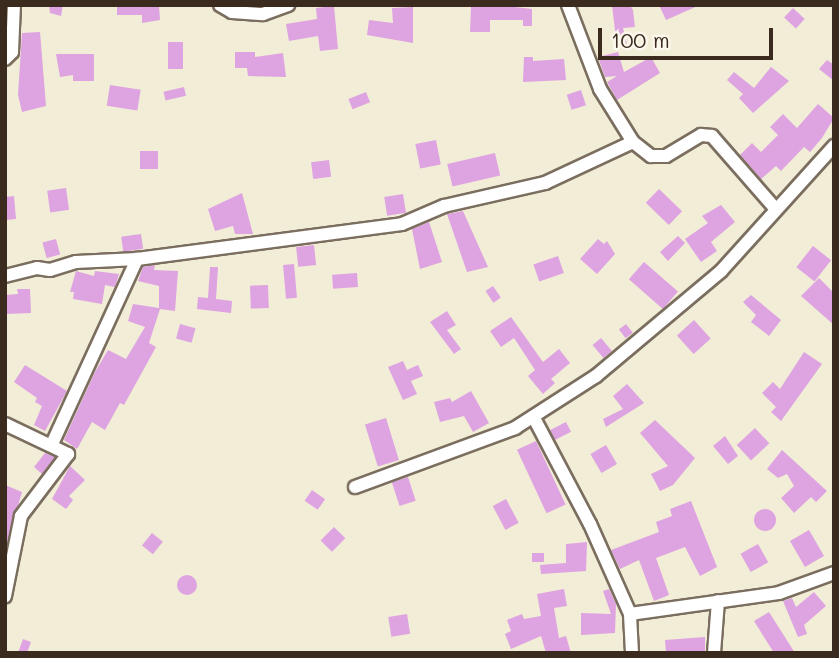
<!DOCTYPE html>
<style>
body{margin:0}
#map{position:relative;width:839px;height:658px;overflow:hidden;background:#f2edd7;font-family:Mali,sans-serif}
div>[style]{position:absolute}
.building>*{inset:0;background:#dea3e1;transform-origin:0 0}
.round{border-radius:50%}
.roads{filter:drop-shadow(2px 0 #7b6e5f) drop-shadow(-2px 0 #7b6e5f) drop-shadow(0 2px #7b6e5f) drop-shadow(0 -2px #7b6e5f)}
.minor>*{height:12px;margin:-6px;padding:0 6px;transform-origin:6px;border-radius:6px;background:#fff}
span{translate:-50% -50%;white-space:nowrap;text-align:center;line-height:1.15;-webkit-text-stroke:6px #fbf7ec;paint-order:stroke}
.frame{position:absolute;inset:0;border:7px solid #3b2a1e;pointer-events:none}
.scale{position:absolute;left:598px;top:28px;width:175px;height:32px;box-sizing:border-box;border:4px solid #3b2a1e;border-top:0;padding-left:9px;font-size:21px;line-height:24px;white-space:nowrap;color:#3b2a1e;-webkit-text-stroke:5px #fbf7ec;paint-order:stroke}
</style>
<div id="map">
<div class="building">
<i style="clip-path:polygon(49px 5px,63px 5px,61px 16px,50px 13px)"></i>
<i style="clip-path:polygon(117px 5px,159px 5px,160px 20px,142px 23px,142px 15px,117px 15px)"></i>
<i style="clip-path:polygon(612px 5px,630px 5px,633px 10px,635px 27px,623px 28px,627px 45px,617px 47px)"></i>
<i style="clip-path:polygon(659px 5px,700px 5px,666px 20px)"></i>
<i style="clip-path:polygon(334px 6px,338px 49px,320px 51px,318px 36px,289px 41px,286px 24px,317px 19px,316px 8px)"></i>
<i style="clip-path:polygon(505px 6px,532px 9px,532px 26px,523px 26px,523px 20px,490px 20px,490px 32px,470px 32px,471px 7px)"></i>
<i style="clip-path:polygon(413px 7px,413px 43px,367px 35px,369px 20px,393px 23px,392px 8px)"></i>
<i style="left:793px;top:8px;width:16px;height:13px;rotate:43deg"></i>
<i style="clip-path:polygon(40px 32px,46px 106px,22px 112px,18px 95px,22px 33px)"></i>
<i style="left:168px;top:42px;width:15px;height:27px"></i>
<i style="clip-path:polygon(235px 52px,255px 52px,255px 57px,283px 53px,286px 77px,248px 76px,247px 68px,235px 68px)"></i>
<i style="clip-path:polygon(618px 52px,624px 72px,651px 57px,660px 73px,617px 100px,607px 82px,617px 76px,605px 77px,598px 57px)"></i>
<i style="clip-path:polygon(56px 54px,94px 54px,94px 81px,73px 81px,73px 75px,60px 77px)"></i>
<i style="clip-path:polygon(524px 57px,533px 57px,533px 61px,564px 59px,566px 80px,523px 82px)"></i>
<i style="clip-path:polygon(827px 60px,834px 65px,834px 81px,819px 69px)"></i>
<i style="clip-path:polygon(771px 67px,789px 81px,753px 113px,739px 98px,743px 94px,727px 80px,734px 72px,754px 88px)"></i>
<i style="left:110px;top:85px;width:31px;height:21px;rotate:9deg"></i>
<i style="left:184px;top:87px;width:9px;height:21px;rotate:77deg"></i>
<i style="left:581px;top:90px;width:16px;height:15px;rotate:72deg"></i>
<i style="left:366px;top:92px;width:11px;height:19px;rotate:68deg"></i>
<i style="clip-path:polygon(818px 104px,834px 118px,822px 138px,810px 152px,804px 147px,781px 171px,776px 166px,761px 179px,740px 155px,752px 143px,761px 152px,778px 135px,770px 127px,783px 114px,797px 128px)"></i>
<i style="left:436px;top:140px;width:25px;height:21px;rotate:79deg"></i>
<i style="left:140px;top:151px;width:18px;height:18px"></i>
<i style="left:495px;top:153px;width:23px;height:49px;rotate:77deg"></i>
<i style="left:329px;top:160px;width:17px;height:18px;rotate:83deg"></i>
<i style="left:66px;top:188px;width:22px;height:19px;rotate:82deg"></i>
<i style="left:659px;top:189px;width:32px;height:19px;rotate:44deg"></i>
<i style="clip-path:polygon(242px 193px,253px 234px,235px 234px,233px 226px,215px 231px,208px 209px)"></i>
<i style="left:403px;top:194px;width:19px;height:19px;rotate:81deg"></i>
<i style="clip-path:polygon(14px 196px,16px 219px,5px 220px,5px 197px)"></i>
<i style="clip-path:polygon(721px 205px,735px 222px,711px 242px,717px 251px,701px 262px,685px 239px,708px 223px,702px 216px)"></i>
<i style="clip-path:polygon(463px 211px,488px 267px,467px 272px,447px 214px)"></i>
<i style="clip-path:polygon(429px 222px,442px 262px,420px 269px,412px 229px)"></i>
<i style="left:141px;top:234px;width:15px;height:20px;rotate:82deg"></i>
<i style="clip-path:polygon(678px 236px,685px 243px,668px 261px,660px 252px)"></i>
<i style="left:56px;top:239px;width:16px;height:14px;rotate:75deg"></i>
<i style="clip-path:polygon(598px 239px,604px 244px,607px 241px,615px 254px,597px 274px,580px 259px)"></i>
<i style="left:314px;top:245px;width:20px;height:18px;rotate:84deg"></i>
<i style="left:813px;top:246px;width:23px;height:27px;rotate:38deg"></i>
<i style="left:558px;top:256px;width:18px;height:26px;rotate:71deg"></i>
<i style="left:644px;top:262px;width:45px;height:23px;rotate:41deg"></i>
<i style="left:294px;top:264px;width:34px;height:11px;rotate:85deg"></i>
<i style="clip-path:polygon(155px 265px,154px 270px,178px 271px,175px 311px,160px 309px,149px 343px,156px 347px,124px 405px,120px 403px,105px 430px,92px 422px,77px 449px,64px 440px,95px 372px,108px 350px,126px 359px,145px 327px,128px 321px,133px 304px,159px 308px,159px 286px,138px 281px,143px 267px)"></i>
<i style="clip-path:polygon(210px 267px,218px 267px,216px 299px,232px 301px,231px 313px,197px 309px,198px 297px,208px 298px)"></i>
<i style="clip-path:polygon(76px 271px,94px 276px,95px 271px,119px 274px,115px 287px,105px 285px,102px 304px,73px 299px,74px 292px,70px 292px)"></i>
<i style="left:357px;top:273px;width:14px;height:25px;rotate:86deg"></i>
<i style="clip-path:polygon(819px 278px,834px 293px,834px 325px,801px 296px)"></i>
<i style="left:268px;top:285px;width:23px;height:18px;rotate:88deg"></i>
<i style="left:493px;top:286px;width:14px;height:9px;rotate:56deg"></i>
<i style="clip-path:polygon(17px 289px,30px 289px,31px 313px,5px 314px,5px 295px,18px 294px)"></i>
<i style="clip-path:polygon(751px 295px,781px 320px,769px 336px,751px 322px,756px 315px,743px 302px)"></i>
<i style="clip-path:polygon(447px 311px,456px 325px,447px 330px,461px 349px,454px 354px,430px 322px)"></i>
<i style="clip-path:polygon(511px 317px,543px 362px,559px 349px,570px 363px,551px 379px,555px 383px,543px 394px,528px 376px,535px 370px,514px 338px,501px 347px,490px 331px)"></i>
<i style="left:694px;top:320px;width:25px;height:23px;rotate:48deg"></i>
<i style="left:180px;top:324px;width:16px;height:15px;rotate:15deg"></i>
<i style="left:626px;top:324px;width:11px;height:9px;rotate:52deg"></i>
<i style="left:601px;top:338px;width:17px;height:11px;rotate:50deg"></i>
<i style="clip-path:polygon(804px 352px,822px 364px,781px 421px,771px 412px,776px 407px,762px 393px,773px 382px,780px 389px)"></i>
<i style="clip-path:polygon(403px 361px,407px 370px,418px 365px,423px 376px,411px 381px,417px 394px,403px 400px,388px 367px)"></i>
<i style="clip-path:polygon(25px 365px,67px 391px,45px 431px,34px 425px,42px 406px,35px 402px,37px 398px,14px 382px)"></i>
<i style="clip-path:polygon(627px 384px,644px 403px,606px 427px,603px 419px,623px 409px,613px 396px)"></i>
<i style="clip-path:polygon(471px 391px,489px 423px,473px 432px,464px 416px,440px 422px,434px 402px,450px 398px,452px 402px)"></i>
<i style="left:386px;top:418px;width:44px;height:22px;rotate:73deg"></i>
<i style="clip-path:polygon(655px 420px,695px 458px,673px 485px,660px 491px,651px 474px,668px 466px,640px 433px)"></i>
<i style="left:566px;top:422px;width:11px;height:18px;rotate:63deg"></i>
<i style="left:755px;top:428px;width:21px;height:25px;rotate:47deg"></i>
<i style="clip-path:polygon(725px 436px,738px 456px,728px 464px,713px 446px)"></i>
<i style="left:536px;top:441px;width:70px;height:21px;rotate:65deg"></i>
<i style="left:606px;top:445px;width:22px;height:18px;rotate:60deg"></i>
<i style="clip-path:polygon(782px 450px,827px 491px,816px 502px,811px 497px,794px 513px,781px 498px,794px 486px,787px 474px,778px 478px,767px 469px)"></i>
<i style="clip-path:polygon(45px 453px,55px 457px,42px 474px,34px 467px)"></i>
<i style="clip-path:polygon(70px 466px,85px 480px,69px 496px,73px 500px,66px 509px,52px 499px)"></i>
<i style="left:408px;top:477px;width:25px;height:17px;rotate:72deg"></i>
<i style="clip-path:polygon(5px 485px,22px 492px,5px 550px)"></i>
<i style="left:312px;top:490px;width:16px;height:13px;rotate:35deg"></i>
<i style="left:506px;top:499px;width:27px;height:15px;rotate:62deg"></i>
<i style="clip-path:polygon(691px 501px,717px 567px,700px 576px,685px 547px,656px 558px,669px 595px,654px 601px,639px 560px,620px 569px,611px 550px,659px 532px,656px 522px,672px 516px,670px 509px)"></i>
<i class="round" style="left:754px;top:509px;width:22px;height:22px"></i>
<i style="left:334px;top:527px;width:16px;height:19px;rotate:45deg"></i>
<i style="left:809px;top:530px;width:30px;height:22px;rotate:60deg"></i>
<i style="left:152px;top:533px;width:14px;height:16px;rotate:39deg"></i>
<i style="clip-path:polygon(587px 542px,586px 571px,541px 574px,540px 565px,566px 563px,566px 544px)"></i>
<i style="left:758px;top:544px;width:21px;height:20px;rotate:61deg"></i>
<i style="left:532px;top:553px;width:12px;height:9px"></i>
<i class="round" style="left:177px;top:575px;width:20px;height:20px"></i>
<i style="clip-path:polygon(564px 589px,567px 606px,554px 608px,559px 638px,566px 636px,571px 653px,546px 653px,541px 636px,511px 649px,505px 634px,511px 631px,507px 620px,522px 614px,524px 619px,541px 616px,537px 594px)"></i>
<i style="clip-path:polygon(609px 589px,616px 604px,615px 633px,581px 635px,581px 613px,611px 614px,603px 591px)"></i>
<i style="clip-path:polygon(814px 592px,826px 606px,804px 625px,807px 634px,798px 637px,783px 601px,792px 598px,796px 607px)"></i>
<i style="clip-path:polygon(769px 612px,795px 653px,774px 653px,754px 621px)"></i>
<i style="left:407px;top:614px;width:20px;height:19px;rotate:81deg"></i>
<i style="clip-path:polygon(705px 637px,705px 652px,666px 653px,665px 640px)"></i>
<i style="clip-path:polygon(23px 639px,31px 642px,27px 653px,18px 653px)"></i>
</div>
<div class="roads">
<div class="minor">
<i style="left:220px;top:5px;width:14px;rotate:30deg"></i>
<i style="left:232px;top:12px;width:31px;rotate:4deg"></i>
<i style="left:263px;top:14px;width:27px;rotate:-20deg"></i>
<i style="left:568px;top:5px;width:90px;rotate:69.1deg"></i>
<i style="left:600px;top:89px;width:62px;rotate:58.1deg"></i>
<i style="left:633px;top:142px;width:23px;rotate:38deg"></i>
<i style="left:651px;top:156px;width:15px"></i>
<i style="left:666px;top:156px;width:41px;rotate:-31deg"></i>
<i style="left:701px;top:135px;width:11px;rotate:5deg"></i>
<i style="left:712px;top:136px;width:94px;rotate:48.9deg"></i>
<i style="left:5px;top:59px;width:10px;rotate:-45deg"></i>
<i style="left:12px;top:52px;width:47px;rotate:-87.6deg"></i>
<i style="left:5px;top:276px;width:33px;rotate:-14deg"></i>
<i style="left:37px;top:268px;width:13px;rotate:9deg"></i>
<i style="left:50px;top:270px;width:27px;rotate:-17deg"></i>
<i style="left:76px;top:262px;width:61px;rotate:-2.8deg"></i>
<i style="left:534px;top:418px;width:120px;rotate:62.2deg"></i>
<i style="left:590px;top:524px;width:98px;rotate:66deg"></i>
<i style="left:5px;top:424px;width:70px;rotate:25.5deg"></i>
<i style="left:68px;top:454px;width:78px;rotate:127.2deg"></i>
<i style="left:21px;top:516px;width:82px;rotate:101.3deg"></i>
<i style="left:52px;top:444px;width:204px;rotate:-65.3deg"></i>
<i style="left:137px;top:259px;width:267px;rotate:-7.5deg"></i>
<i style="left:402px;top:224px;width:46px;rotate:-23.2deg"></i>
<i style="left:444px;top:206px;width:104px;rotate:-12.8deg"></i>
<i style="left:545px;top:183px;width:97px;rotate:-25deg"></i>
<i style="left:355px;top:487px;width:171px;rotate:-20.2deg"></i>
<i style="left:515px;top:428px;width:96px;rotate:-32.7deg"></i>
<i style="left:596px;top:376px;width:163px;rotate:-40deg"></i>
<i style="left:721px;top:271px;width:169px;rotate:-47.9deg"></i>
<i style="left:632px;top:653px;width:39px;rotate:-93deg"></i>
<i style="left:630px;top:614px;width:150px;rotate:-8deg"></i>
<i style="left:779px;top:593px;width:59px;rotate:-20deg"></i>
<i style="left:714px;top:653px;width:52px;rotate:-85.6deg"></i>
</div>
</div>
<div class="frame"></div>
<div class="scale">100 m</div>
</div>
